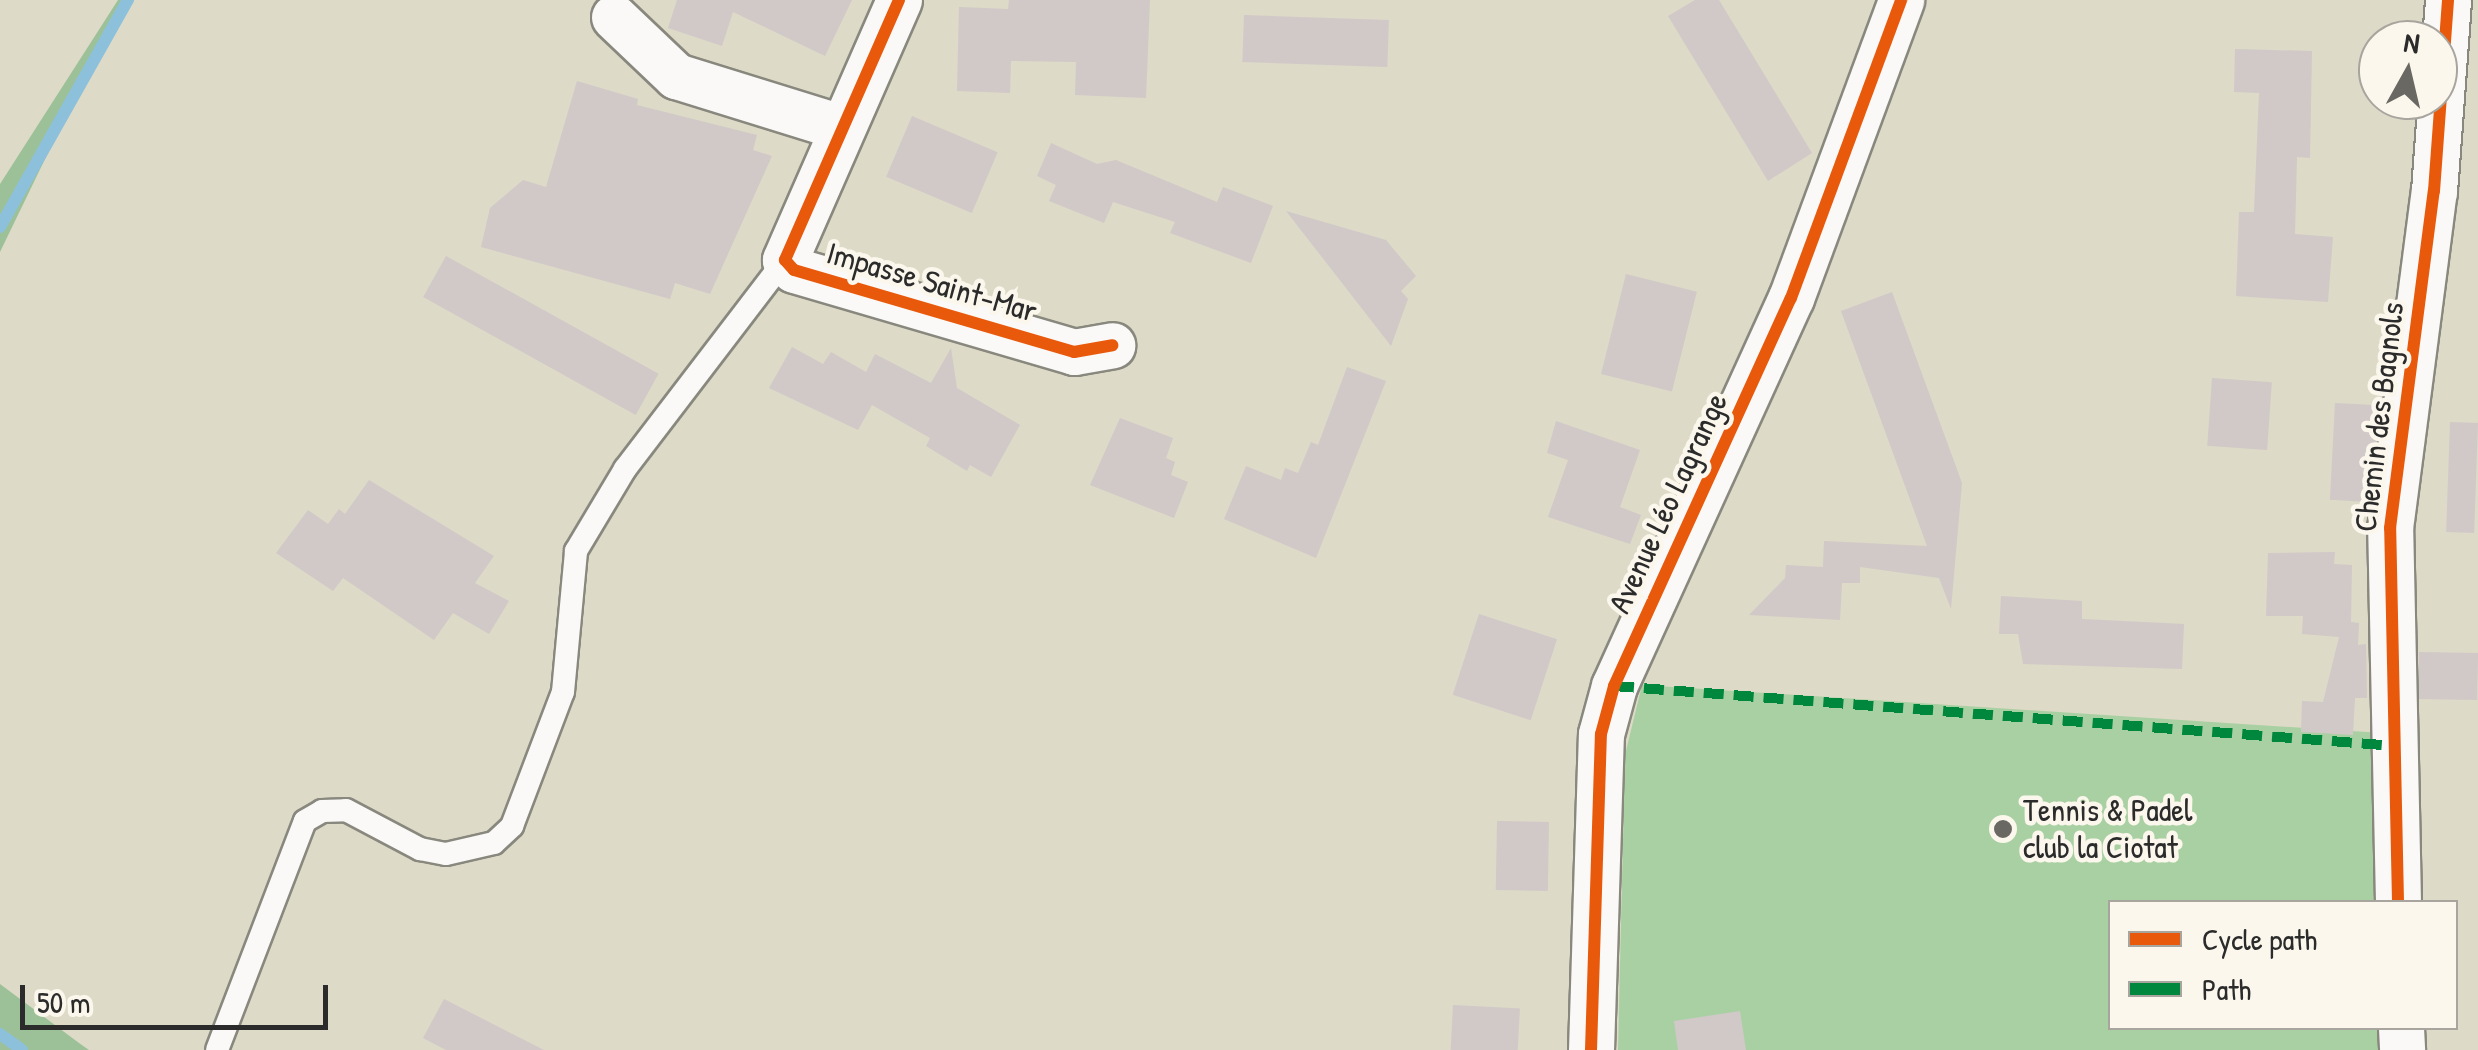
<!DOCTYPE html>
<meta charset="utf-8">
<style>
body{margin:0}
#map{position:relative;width:2478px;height:1050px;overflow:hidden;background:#dddac7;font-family:"Patrick Hand",sans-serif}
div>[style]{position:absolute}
.green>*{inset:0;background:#a9d0a2}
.forest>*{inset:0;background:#9cc198}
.stream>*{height:12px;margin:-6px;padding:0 6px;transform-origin:6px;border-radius:6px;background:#8dc0db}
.building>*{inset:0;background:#d1c8c8;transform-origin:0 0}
.roads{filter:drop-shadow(2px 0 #89887e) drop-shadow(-2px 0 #89887e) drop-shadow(0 2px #89887e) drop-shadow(0 -2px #89887e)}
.lane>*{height:22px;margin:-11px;padding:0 11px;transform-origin:11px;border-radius:11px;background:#faf9f7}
.street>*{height:45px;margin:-22.5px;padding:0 22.5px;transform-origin:22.5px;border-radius:22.5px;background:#faf9f7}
.quiet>*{height:10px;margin-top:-5px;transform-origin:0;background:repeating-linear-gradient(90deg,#00873e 0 20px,transparent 0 30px)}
.cycleway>*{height:12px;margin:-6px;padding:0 6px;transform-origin:6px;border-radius:6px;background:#e8590c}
.dots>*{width:28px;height:28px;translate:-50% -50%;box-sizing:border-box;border:5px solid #fbf7ec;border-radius:50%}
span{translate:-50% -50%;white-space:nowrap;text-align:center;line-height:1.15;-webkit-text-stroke:9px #fbf7ec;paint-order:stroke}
.street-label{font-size:32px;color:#2b2b2b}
.poi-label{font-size:32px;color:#2b2b2b}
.left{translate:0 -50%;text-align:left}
.legend{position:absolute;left:2108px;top:900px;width:350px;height:130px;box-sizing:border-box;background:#fbf7ec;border:2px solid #a8a59f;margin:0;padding:12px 18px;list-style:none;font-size:30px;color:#2b2b2b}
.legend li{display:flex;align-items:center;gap:20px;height:50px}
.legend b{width:50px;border:2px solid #a8a59f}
.north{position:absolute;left:2358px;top:20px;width:100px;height:100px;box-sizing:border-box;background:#fbf7ec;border:2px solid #a8a59f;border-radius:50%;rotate:8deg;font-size:28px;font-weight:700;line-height:40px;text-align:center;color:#2b2b2b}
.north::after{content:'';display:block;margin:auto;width:35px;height:45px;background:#696862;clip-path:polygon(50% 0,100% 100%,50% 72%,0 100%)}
.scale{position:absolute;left:20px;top:985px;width:308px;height:45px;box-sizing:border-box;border:5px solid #2b2b2b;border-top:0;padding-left:12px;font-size:30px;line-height:35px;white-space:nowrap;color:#2b2b2b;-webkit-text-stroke:8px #fbf7ec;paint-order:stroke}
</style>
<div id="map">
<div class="green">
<i style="clip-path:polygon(1642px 685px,2382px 733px,2385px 902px,2110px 902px,2110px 1028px,2388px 1028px,2388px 1050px,1618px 1050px,1625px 755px)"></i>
</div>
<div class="forest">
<i style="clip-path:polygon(118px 0,122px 0,0 252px,0 184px)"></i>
<i style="clip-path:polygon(0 984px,79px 1043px,89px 1050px,0 1050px)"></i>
</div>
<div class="stream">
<i style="left:0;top:227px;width:261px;rotate:-60.6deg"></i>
<i style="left:0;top:1034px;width:27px;rotate:36deg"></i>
</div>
<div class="building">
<i style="clip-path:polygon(677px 0,852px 0,825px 56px,733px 12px,722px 46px,668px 28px)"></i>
<i style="clip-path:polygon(1009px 0,1150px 0,1146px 98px,1075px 95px,1076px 62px,1011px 61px,1010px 93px,957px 91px,959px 7px,1008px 9px)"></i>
<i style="clip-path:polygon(1695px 0,1719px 0,1812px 153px,1768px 181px,1668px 16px)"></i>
<i style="left:1244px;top:15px;width:145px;height:47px;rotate:2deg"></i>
<i style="clip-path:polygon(2235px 49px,2312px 51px,2310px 158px,2297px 157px,2295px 234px,2333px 237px,2328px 302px,2236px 296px,2239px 212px,2254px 212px,2259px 93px,2234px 92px)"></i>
<i style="clip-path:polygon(577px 81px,638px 99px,637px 105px,757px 135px,753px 150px,772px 156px,710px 294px,675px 283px,670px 299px,481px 247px,490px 208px,523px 180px,546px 187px)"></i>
<i style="left:912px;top:116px;width:93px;height:66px;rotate:23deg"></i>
<i style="clip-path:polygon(1051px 143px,1097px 164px,1116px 160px,1217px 202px,1223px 187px,1273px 206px,1251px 263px,1170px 233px,1175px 222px,1113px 202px,1104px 223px,1049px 201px,1056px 185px,1037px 176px)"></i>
<i style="clip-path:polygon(1286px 211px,1386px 240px,1416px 276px,1401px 291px,1408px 299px,1391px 346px)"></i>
<i style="left:446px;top:256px;width:243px;height:47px;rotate:29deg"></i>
<i style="left:1626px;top:274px;width:73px;height:103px;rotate:14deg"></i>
<i style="clip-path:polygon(1892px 292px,1962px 483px,1951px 609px,1939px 578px,1860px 567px,1860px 583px,1842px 583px,1840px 620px,1749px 615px,1785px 578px,1786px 565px,1823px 567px,1824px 541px,1927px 546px,1841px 311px)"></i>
<i style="clip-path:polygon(792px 347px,823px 364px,831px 352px,866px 372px,875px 354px,931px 383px,951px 348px,957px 388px,1020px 425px,991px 477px,970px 465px,967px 471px,926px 446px,930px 438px,872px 405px,858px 430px,769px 388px)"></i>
<i style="clip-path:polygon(1347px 367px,1386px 381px,1316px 558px,1224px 519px,1246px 466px,1281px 480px,1285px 468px,1298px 473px,1311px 442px,1318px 445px)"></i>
<i style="left:2212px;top:378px;width:60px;height:68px;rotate:4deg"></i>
<i style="left:2335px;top:403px;width:44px;height:97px;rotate:3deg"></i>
<i style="clip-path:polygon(1120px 418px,1173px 438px,1166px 458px,1175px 462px,1171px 475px,1188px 482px,1174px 518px,1090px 485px)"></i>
<i style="clip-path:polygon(1556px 421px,1640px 450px,1620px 507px,1641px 515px,1630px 544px,1548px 517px,1568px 460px,1547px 453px)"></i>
<i style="left:2450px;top:422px;width:28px;height:110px;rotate:2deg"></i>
<i style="clip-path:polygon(369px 480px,494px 556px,475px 583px,509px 601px,489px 634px,453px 613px,434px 640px,343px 578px,333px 591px,276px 553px,308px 510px,328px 524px,339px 509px,345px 514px)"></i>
<i style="clip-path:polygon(2335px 552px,2334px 564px,2352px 565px,2351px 622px,2359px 623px,2358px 645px,2366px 644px,2367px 698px,2355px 698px,2353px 735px,2301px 732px,2302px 701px,2323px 702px,2339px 637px,2302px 634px,2303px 616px,2266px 616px,2268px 553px)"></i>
<i style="clip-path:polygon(2001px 596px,2082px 601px,2082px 619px,2184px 624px,2182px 669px,2023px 664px,2018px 634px,1999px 634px)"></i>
<i style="left:1479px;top:614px;width:82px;height:85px;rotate:18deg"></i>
<i style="left:2419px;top:652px;width:59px;height:47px;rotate:1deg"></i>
<i style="left:1497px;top:821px;width:52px;height:69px;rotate:1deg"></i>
<i style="clip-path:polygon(444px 999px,544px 1050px,446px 1050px,423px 1038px)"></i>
<i style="left:1453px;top:1005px;width:67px;height:45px;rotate:3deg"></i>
<i style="clip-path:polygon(1740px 1011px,1746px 1050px,1678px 1050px,1674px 1021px)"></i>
</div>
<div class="roads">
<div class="lane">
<i style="left:217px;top:1050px;width:245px;rotate:-69deg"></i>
<i style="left:305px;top:821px;width:20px;rotate:-30deg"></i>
<i style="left:322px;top:811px;width:24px;rotate:-2deg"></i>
<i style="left:346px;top:810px;width:84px;rotate:27.8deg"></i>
<i style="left:420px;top:849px;width:26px;rotate:11deg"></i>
<i style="left:446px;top:854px;width:49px;rotate:-12.9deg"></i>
<i style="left:494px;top:843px;width:25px;rotate:-43deg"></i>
<i style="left:512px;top:826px;width:143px;rotate:-69.2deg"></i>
<i style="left:563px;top:692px;width:142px;rotate:-84.7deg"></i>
<i style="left:576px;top:551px;width:96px;rotate:-59.1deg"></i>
<i style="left:625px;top:469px;width:263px;rotate:-52.6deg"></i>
</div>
<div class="street">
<i style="left:899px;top:0;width:284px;rotate:113.7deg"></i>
<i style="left:785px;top:260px;width:13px;rotate:48deg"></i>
<i style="left:794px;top:270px;width:292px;rotate:16.3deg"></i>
<i style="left:1074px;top:352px;width:39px;rotate:-10deg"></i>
<i style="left:614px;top:17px;width:86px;rotate:43.6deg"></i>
<i style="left:676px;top:76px;width:173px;rotate:17.2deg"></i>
<i style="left:2398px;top:902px;width:374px;rotate:-91.2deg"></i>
<i style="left:2390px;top:528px;width:340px;rotate:-82.6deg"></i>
<i style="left:2434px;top:191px;width:192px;rotate:-85.8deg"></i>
<i style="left:2401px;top:1028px;width:22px;rotate:87deg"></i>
<i style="left:1591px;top:1050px;width:316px;rotate:-88.2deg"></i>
<i style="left:1601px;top:734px;width:50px;rotate:-74.8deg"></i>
<i style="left:1614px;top:686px;width:426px;rotate:-65.5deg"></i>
<i style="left:1791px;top:298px;width:318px;rotate:-69.7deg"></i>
</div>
</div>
<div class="quiet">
<i style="left:1614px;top:686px;width:783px;rotate:4.39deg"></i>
</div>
<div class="cycleway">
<i style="left:899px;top:0;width:284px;rotate:113.7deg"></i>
<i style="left:785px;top:260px;width:13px;rotate:48deg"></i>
<i style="left:794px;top:270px;width:292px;rotate:16.3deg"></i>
<i style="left:1074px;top:352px;width:39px;rotate:-10deg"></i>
<i style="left:2398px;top:902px;width:374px;rotate:-91.2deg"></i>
<i style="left:2390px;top:528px;width:340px;rotate:-82.6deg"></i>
<i style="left:2434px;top:191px;width:192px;rotate:-85.8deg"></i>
<i style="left:1591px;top:1050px;width:316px;rotate:-88.2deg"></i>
<i style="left:1601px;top:734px;width:50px;rotate:-74.8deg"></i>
<i style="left:1614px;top:686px;width:426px;rotate:-65.5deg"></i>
<i style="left:1791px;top:298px;width:318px;rotate:-69.7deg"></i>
</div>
<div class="dots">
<i style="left:2003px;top:829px;background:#696862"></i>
</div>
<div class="street-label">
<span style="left:932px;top:282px;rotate:16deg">Impasse Saint-Mar</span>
<span style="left:2379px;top:417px;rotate:-83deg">Chemin des Bagnols</span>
<span style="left:1668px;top:503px;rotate:-65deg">Avenue Léo Lagrange</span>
</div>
<div class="poi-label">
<span class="left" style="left:2023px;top:829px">Tennis &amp; Padel<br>club la Ciotat</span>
</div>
<ul class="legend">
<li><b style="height:12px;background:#e8590c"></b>Cycle path</li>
<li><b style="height:12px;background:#00873e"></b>Path</li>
</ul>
<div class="north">N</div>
<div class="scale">50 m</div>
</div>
